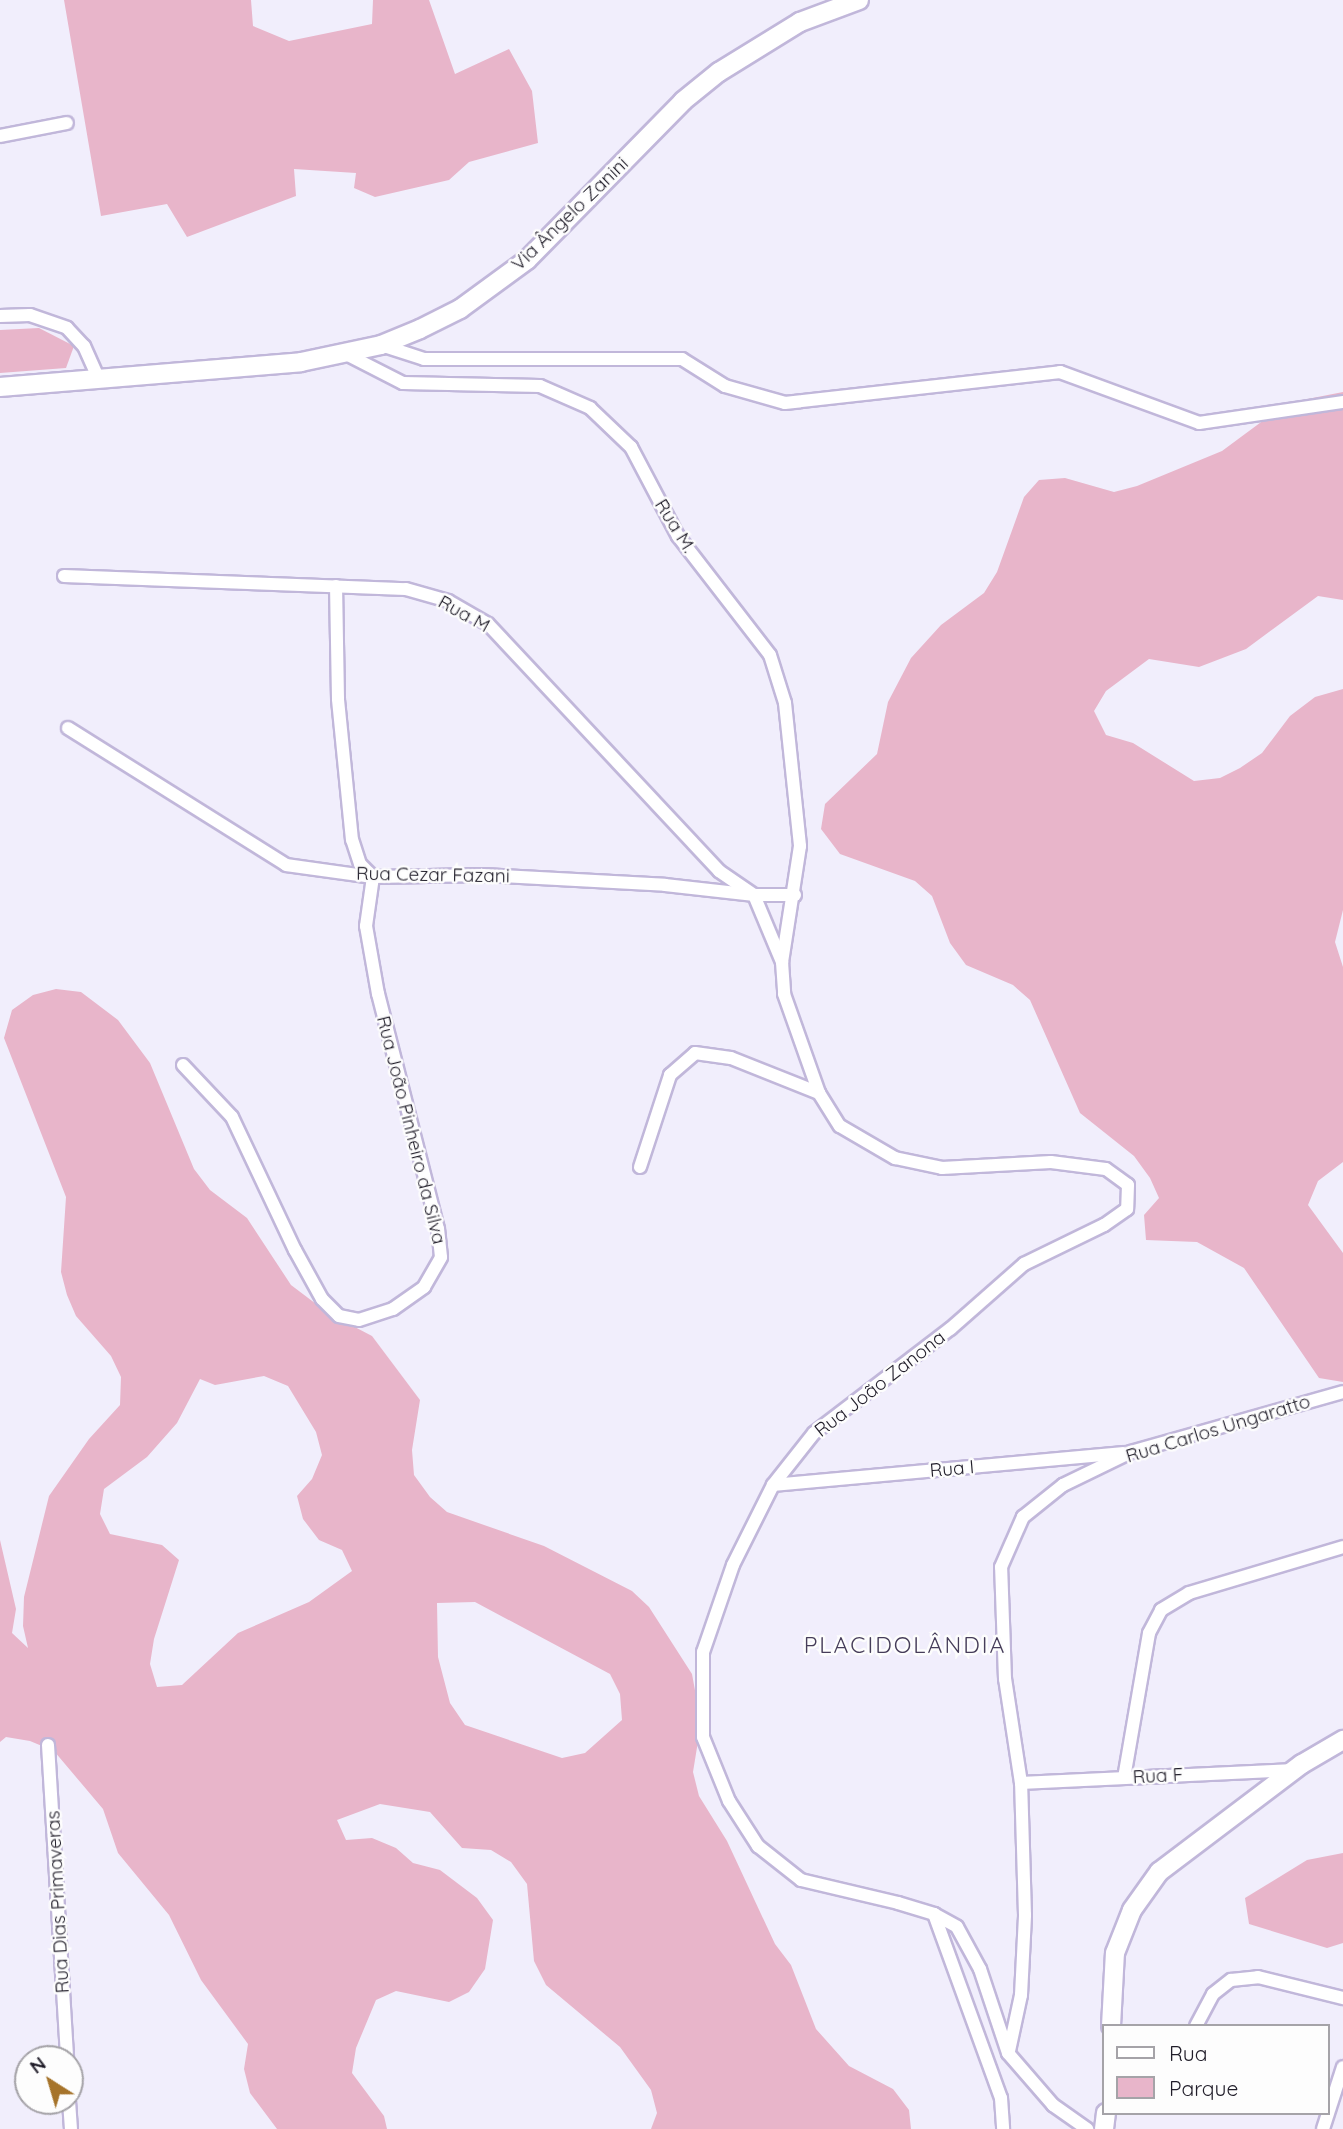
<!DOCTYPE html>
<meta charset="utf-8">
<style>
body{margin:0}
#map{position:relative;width:1343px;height:2129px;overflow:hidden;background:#f1eefc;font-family:Quicksand,sans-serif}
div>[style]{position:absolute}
.green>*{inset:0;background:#e8b5ca}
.roads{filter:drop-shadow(2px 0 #c1b7da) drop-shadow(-2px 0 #c1b7da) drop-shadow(0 2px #c1b7da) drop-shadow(0 -2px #c1b7da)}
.street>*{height:12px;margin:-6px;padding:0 6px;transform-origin:6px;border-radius:6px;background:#fff}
.secondary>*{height:18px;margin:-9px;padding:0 9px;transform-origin:9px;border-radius:9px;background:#fff}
span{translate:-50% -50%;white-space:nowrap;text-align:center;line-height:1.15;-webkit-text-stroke:5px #fdfdfd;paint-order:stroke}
.street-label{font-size:19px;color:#201d29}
.quarter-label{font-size:23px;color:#463d5a;letter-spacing:2px}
.legend{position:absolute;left:1102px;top:2024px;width:228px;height:91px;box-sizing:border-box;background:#fdfdfd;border:2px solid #a5a3a8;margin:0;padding:9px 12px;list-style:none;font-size:21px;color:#201d29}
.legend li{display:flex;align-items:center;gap:14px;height:35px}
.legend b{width:35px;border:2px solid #a5a3a8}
.north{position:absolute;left:14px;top:2045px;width:70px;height:70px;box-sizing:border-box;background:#fdfdfd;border:2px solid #a5a3a8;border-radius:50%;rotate:323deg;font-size:19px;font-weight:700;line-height:28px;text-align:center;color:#201d29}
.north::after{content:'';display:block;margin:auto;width:24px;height:32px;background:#a6742b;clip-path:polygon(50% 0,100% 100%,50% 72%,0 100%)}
</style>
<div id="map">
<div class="green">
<i style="clip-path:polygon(64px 0,251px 0,253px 26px,289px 41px,372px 24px,373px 0,429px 0,455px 74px,509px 49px,532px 91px,538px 143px,469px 162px,449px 180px,375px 197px,354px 188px,356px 173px,294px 169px,296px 196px,187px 237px,167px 204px,101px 216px)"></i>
<i style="clip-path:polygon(39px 328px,74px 346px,66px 368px,0 373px,0 330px)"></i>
<i style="clip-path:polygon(1343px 392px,1343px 600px,1318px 596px,1246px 649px,1199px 667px,1149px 659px,1106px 691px,1094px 711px,1106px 735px,1133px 743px,1194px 781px,1220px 778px,1240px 768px,1262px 753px,1290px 716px,1315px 697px,1343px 689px,1343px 910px,1335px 942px,1343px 967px,1343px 1162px,1318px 1181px,1308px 1205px,1343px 1253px,1343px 1382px,1319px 1378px,1244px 1268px,1197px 1242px,1146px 1240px,1144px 1215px,1159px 1198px,1150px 1178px,1134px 1156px,1080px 1113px,1030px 1000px,1013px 985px,966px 965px,950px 943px,932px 896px,915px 881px,840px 854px,821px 829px,825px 804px,877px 754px,888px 702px,911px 658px,941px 625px,984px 593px,997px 572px,1024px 497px,1039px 480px,1065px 478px,1114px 492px,1137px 486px,1222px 451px,1287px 403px)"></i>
<i style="clip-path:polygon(evenodd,56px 989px,81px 992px,118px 1020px,150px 1063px,194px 1169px,210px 1190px,247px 1218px,291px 1285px,328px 1313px,372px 1336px,420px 1400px,412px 1450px,414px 1475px,430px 1497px,447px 1512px,544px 1546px,632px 1591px,649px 1607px,692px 1674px,701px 1723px,693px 1772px,699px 1796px,727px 1841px,775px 1944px,791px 1965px,816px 2029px,849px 2066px,893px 2089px,909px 2110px,911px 2129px,651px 2129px,657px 2113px,651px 2090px,620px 2047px,546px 1985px,534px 1961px,527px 1884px,511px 1862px,491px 1850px,462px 1848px,430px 1812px,380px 1804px,337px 1820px,346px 1840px,372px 1838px,396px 1848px,413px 1863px,440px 1870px,477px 1898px,493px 1920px,485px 1969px,469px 1992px,449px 2002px,396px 1991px,376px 2000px,356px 2048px,352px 2073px,384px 2116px,387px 2129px,277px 2129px,250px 2093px,244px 2069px,248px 2044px,201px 1980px,169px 1915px,118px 1853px,103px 1809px,54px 1751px,30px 1741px,6px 1737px,0 1742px,0 1540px,16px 1609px,12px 1633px,28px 1648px,23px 1626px,24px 1597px,49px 1496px,89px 1439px,120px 1405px,121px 1377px,111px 1356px,76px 1316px,67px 1295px,61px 1272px,66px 1197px,4px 1038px,12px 1010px,33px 995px,56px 989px,264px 1376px,288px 1386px,316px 1432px,322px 1455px,312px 1479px,297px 1496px,303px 1519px,319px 1540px,342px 1550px,352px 1571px,309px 1602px,238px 1633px,182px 1685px,157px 1687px,150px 1664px,154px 1639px,179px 1560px,162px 1545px,110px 1534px,100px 1514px,104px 1489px,147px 1457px,177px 1423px,200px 1379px,215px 1385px,264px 1376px,56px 989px,475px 1602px,610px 1674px,620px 1694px,622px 1720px,585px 1753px,562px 1758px,465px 1725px,450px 1703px,438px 1657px,437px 1603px,475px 1602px)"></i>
<i style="clip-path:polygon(1343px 1853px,1343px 1943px,1327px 1948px,1249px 1924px,1245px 1898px,1307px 1860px)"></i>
</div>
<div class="roads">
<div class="street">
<i style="left:0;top:136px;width:68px;rotate:-11deg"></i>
<i style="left:0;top:316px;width:30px;rotate:-2deg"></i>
<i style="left:30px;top:315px;width:39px;rotate:19deg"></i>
<i style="left:67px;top:328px;width:25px;rotate:47deg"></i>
<i style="left:84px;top:346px;width:37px;rotate:66deg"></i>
<i style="left:381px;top:345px;width:45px;rotate:18deg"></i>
<i style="left:424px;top:359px;width:258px"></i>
<i style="left:682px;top:359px;width:51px;rotate:32.1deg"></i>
<i style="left:725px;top:386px;width:62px;rotate:15.8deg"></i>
<i style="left:785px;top:403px;width:277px;rotate:-6.4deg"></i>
<i style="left:1060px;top:372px;width:148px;rotate:20.1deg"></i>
<i style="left:1199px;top:423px;width:146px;rotate:-8.3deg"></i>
<i style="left:346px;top:354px;width:64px;rotate:27deg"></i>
<i style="left:403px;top:383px;width:137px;rotate:1.3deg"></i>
<i style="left:540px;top:386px;width:55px;rotate:23.7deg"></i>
<i style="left:590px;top:408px;width:57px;rotate:43.6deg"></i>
<i style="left:631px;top:447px;width:101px;rotate:62.2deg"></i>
<i style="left:678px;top:536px;width:150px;rotate:52.3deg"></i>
<i style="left:770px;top:655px;width:50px;rotate:72.6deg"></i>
<i style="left:785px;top:703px;width:144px;rotate:84deg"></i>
<i style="left:800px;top:846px;width:117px;rotate:98.8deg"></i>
<i style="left:782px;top:962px;width:32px;rotate:86deg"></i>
<i style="left:784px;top:994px;width:105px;rotate:70.5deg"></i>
<i style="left:819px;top:1093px;width:39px;rotate:58deg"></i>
<i style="left:840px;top:1126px;width:64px;rotate:30.2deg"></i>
<i style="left:895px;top:1158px;width:48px;rotate:12deg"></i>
<i style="left:942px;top:1168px;width:109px;rotate:-3.2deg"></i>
<i style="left:1051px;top:1162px;width:55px;rotate:7.3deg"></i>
<i style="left:1106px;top:1169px;width:27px;rotate:36deg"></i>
<i style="left:1128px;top:1185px;width:24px;rotate:92deg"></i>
<i style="left:1127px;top:1209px;width:28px;rotate:145deg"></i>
<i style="left:1104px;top:1225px;width:89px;rotate:154deg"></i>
<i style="left:1024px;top:1264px;width:98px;rotate:138.7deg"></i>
<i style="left:950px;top:1329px;width:171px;rotate:142.6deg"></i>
<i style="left:814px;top:1433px;width:66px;rotate:128.3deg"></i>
<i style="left:773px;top:1485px;width:89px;rotate:116.6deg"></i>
<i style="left:733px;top:1565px;width:92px;rotate:109deg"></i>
<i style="left:703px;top:1652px;width:85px;rotate:90deg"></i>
<i style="left:703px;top:1737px;width:69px;rotate:67.9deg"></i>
<i style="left:729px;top:1801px;width:54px;rotate:57.2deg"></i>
<i style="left:758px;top:1846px;width:55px;rotate:38.3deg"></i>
<i style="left:801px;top:1880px;width:100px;rotate:13.3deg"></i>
<i style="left:898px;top:1903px;width:38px;rotate:17deg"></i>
<i style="left:934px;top:1914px;width:26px;rotate:29deg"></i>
<i style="left:957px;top:1927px;width:48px;rotate:61.3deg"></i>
<i style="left:980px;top:1969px;width:89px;rotate:71.6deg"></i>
<i style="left:1008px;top:2053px;width:69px;rotate:49.1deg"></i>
<i style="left:1053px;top:2105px;width:42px;rotate:35.2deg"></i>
<i style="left:64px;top:576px;width:342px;rotate:2.2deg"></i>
<i style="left:406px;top:589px;width:44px;rotate:15.9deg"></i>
<i style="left:448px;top:601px;width:46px;rotate:29.9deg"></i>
<i style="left:488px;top:624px;width:338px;rotate:46.9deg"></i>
<i style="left:719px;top:871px;width:42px;rotate:34.4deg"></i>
<i style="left:754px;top:895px;width:41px"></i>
<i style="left:68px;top:728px;width:257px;rotate:32.1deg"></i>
<i style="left:286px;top:865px;width:88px;rotate:7.9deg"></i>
<i style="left:373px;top:877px;width:110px;rotate:-1deg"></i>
<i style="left:483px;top:875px;width:182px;rotate:3.1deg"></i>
<i style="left:665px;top:885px;width:90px;rotate:6.4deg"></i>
<i style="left:754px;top:895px;width:73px;rotate:67.3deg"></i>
<i style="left:183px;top:1065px;width:71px;rotate:46.7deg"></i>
<i style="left:232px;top:1117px;width:147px;rotate:64.7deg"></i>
<i style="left:295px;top:1250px;width:56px;rotate:61.1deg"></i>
<i style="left:322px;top:1299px;width:24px;rotate:45deg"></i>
<i style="left:339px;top:1316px;width:20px;rotate:11deg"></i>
<i style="left:359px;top:1320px;width:36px;rotate:-18deg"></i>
<i style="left:393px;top:1309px;width:38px;rotate:-35deg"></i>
<i style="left:424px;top:1287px;width:34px;rotate:-60deg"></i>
<i style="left:441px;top:1257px;width:28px;rotate:-96deg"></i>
<i style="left:438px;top:1229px;width:243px;rotate:-104.3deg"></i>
<i style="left:378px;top:994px;width:69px;rotate:-100deg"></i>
<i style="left:366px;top:926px;width:49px;rotate:-81.9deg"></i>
<i style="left:373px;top:877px;width:18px;rotate:-135deg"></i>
<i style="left:360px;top:864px;width:25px;rotate:-108deg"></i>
<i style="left:352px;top:840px;width:142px;rotate:-95.7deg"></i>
<i style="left:338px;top:699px;width:113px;rotate:-91deg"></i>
<i style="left:640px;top:1167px;width:97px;rotate:-71.9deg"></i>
<i style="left:670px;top:1075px;width:33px;rotate:-41deg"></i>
<i style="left:695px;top:1053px;width:36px;rotate:8deg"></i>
<i style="left:731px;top:1058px;width:95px;rotate:21.7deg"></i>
<i style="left:773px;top:1485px;width:352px;rotate:-5.2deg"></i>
<i style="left:48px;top:1745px;width:315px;rotate:86.5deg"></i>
<i style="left:1124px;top:1778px;width:147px;rotate:-80.2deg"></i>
<i style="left:1149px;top:1633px;width:26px;rotate:-62deg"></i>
<i style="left:1161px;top:1610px;width:33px;rotate:-31deg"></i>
<i style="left:1189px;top:1593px;width:161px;rotate:-16.6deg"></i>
<i style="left:1021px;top:1783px;width:273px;rotate:-2.7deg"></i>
<i style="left:934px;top:1914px;width:196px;rotate:70deg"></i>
<i style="left:1001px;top:2098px;width:31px;rotate:86deg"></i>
<i style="left:1196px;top:2026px;width:36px;rotate:-62deg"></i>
<i style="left:1213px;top:1994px;width:23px;rotate:-38deg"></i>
<i style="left:1231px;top:1980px;width:27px;rotate:-6deg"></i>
<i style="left:1258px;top:1977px;width:88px;rotate:13.9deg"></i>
<i style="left:1009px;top:2051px;width:57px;rotate:-77.9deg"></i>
<i style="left:1021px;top:1995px;width:80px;rotate:-87.1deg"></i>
<i style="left:1025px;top:1915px;width:132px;rotate:-91.7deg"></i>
<i style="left:1021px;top:1783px;width:105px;rotate:-98.7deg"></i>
<i style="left:1005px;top:1679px;width:112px;rotate:-92deg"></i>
<i style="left:1001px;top:1567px;width:55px;rotate:-66.3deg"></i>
<i style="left:1023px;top:1517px;width:51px;rotate:-38.7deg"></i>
<i style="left:1063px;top:1485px;width:76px;rotate:-25.9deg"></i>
<i style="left:1131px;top:1452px;width:220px;rotate:-15.8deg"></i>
<i style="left:69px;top:2101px;width:28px;rotate:86deg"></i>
<i style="left:1323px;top:2129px;width:65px;rotate:-72.1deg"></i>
</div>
<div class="secondary">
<i style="left:0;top:387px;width:302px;rotate:-4.7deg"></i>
<i style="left:301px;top:362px;width:82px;rotate:-12deg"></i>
<i style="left:381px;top:345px;width:42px;rotate:-22.3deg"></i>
<i style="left:420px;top:329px;width:45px;rotate:-26.6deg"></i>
<i style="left:460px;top:309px;width:83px;rotate:-36.2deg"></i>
<i style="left:527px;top:260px;width:223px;rotate:-45.5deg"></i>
<i style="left:683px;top:101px;width:46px;rotate:-38.9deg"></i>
<i style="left:719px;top:72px;width:95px;rotate:-31.7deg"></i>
<i style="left:800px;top:22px;width:63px;rotate:-20.4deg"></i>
<i style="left:1111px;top:2026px;width:73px;rotate:-86.9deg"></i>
<i style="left:1115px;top:1953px;width:46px;rotate:-68.4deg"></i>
<i style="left:1132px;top:1910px;width:47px;rotate:-54.6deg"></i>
<i style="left:1159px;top:1872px;width:179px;rotate:-37.1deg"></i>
<i style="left:1302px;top:1764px;width:48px;rotate:-30.3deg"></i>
<i style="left:1104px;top:2129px;width:16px;rotate:-83deg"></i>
</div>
</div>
<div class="street-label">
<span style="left:570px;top:214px;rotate:-44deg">Via Ângelo Zanini</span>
<span style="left:675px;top:526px;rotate:58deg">Rua M.</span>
<span style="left:464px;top:614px;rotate:29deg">Rua M</span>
<span style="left:433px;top:875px;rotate:1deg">Rua Cezar Fazani</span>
<span style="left:411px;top:1130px;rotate:76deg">Rua João Pinheiro da Silva</span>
<span style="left:880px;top:1384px;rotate:-38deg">Rua João Zanona</span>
<span style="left:1218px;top:1429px;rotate:-17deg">Rua Carlos Ungaratto</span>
<span style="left:952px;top:1469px;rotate:-5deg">Rua I</span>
<span style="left:1158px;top:1776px;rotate:-3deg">Rua F</span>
<span style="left:58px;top:1902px;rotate:-93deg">Rua Dias Primaveras</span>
</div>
<div class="quarter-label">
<span style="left:905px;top:1645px">PLACIDOLÂNDIA</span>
</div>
<ul class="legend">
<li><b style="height:9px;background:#fff"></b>Rua</li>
<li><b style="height:19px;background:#e8b5ca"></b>Parque</li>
</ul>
<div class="north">N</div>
</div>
